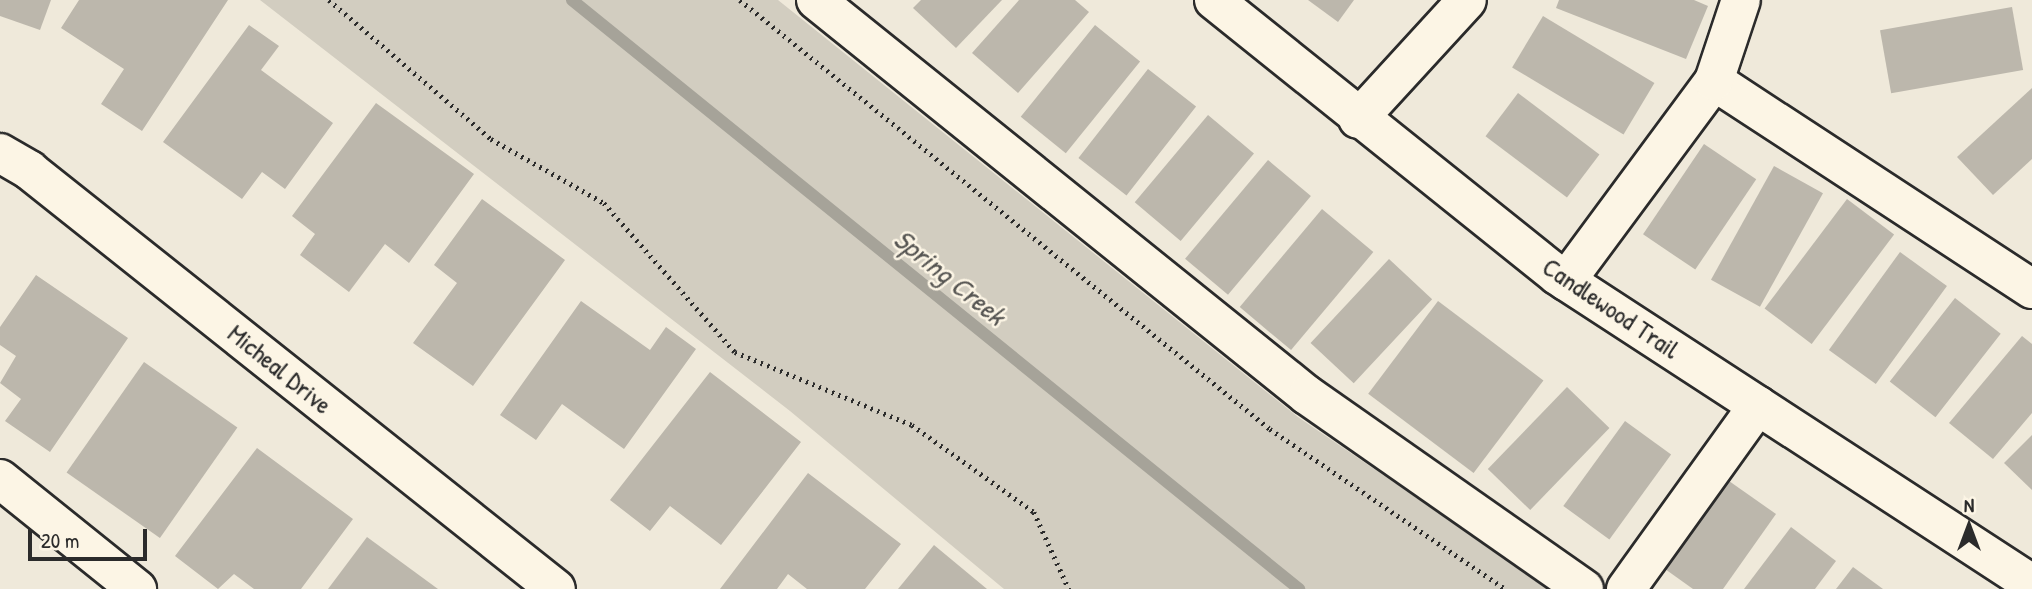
<!DOCTYPE html>
<style>
body{margin:0}
#map{position:relative;width:2032px;height:589px;overflow:hidden;background:#efe9da;font-family:"Patrick Hand",sans-serif}
div>[style]{position:absolute}
.green>*{inset:0;background:#d2cdc0}
.stream>*{height:12px;margin:-6px;padding:0 6px;transform-origin:6px;border-radius:6px;background:#a6a399}
.building>*{inset:0;background:#bcb7ac;transform-origin:0 0}
.path>*{height:4.5px;margin-top:-2.25px;transform-origin:0;background:repeating-linear-gradient(90deg,#2b2b2b 0 2px,transparent 0 7px)}
.roads{filter:drop-shadow(2px 0 #2b2b2b) drop-shadow(-2px 0 #2b2b2b) drop-shadow(0 2px #2b2b2b) drop-shadow(0 -2px #2b2b2b)}
.minor>*{height:38px;margin:-19px;padding:0 19px;transform-origin:19px;border-radius:19px;background:#fcf5e5}
span{translate:-50% -50%;white-space:nowrap;text-align:center;line-height:1.15;-webkit-text-stroke:5px #fcf5e5;paint-order:stroke}
.street-label{font-size:26px;color:#2b2b2b}
.water-label{font-size:28px;color:#565552;font-style:italic}
.north{position:absolute;left:1934px;top:491px;width:70px;height:70px;-webkit-text-stroke:5px #fcf5e5;paint-order:stroke;rotate:0deg;font-size:19px;font-weight:700;line-height:28px;text-align:center;color:#2b2b2b}
.north::after{content:'';display:block;margin:auto;width:24px;height:32px;background:#2b2b2b;clip-path:polygon(50% 0,100% 100%,50% 72%,0 100%)}
.scale{position:absolute;left:28px;top:529px;width:119px;height:32px;box-sizing:border-box;border:4px solid #2b2b2b;border-top:0;padding-left:9px;font-size:21px;line-height:24px;white-space:nowrap;color:#2b2b2b;-webkit-text-stroke:5px #fcf5e5;paint-order:stroke}
</style>
<div id="map">
<div class="green">
<i style="clip-path:polygon(260px 0,778px 0,1298px 417px,1550px 589px,1004px 589px,790px 411px)"></i>
</div>
<div class="stream">
<i style="left:572px;top:0;width:936px;rotate:39.01deg"></i>
</div>
<div class="building">
<i style="clip-path:polygon(0 0,51px 0,40px 30px,0 16px)"></i>
<i style="clip-path:polygon(79px 0,228px 0,142px 131px,101px 104px,124px 69px,61px 28px)"></i>
<i style="clip-path:polygon(921px 0,1002px 0,956px 48px,913px 8px)"></i>
<i style="clip-path:polygon(1019px 0,1075px 0,1089px 12px,1018px 93px,972px 53px)"></i>
<i style="clip-path:polygon(1308px 0,1354px 0,1338px 22px)"></i>
<i style="clip-path:polygon(1559px 0,1694px 0,1708px 6px,1686px 59px,1556px 8px)"></i>
<i style="left:2012px;top:7px;width:64px;height:134px;rotate:80deg"></i>
<i style="left:1543px;top:16px;width:130px;height:60px;rotate:31deg"></i>
<i style="clip-path:polygon(249px 25px,279px 46px,261px 70px,333px 123px,285px 189px,262px 172px,242px 199px,163px 142px)"></i>
<i style="left:1095px;top:25px;width:58px;height:118px;rotate:39deg"></i>
<i style="left:1148px;top:69px;width:61px;height:113px;rotate:38deg"></i>
<i style="clip-path:polygon(2032px 88px,2032px 159px,1993px 195px,1957px 157px)"></i>
<i style="left:1518px;top:93px;width:102px;height:54px;rotate:37deg"></i>
<i style="clip-path:polygon(376px 103px,474px 174px,409px 263px,385px 244px,349px 292px,300px 255px,315px 234px,292px 216px)"></i>
<i style="left:1208px;top:115px;width:60px;height:114px;rotate:40deg"></i>
<i style="left:1704px;top:144px;width:63px;height:109px;rotate:34deg"></i>
<i style="left:1268px;top:160px;width:56px;height:129px;rotate:40deg"></i>
<i style="left:1774px;top:166px;width:56px;height:130px;rotate:29deg"></i>
<i style="clip-path:polygon(482px 199px,565px 260px,473px 386px,413px 343px,457px 283px,434px 265px)"></i>
<i style="left:1847px;top:199px;width:59px;height:137px;rotate:37deg"></i>
<i style="left:1322px;top:209px;width:67px;height:128px;rotate:40deg"></i>
<i style="left:1900px;top:252px;width:58px;height:121px;rotate:36deg"></i>
<i style="left:1389px;top:259px;width:59px;height:115px;rotate:43deg"></i>
<i style="clip-path:polygon(36px 275px,128px 338px,50px 452px,5px 421px,21px 399px,0 383px,16px 356px,0 345px,0 327px)"></i>
<i style="left:1955px;top:298px;width:58px;height:106px;rotate:38deg"></i>
<i style="clip-path:polygon(581px 301px,650px 350px,666px 327px,696px 349px,624px 449px,562px 404px,536px 440px,500px 415px)"></i>
<i style="left:1438px;top:301px;width:132px;height:116px;rotate:37deg"></i>
<i style="clip-path:polygon(2022px 336px,2032px 344px,2032px 413px,1993px 459px,1949px 423px)"></i>
<i style="left:144px;top:362px;width:114px;height:135px;rotate:35deg"></i>
<i style="clip-path:polygon(710px 372px,801px 442px,721px 545px,670px 506px,650px 531px,610px 500px)"></i>
<i style="left:1567px;top:387px;width:59px;height:114px;rotate:44deg"></i>
<i style="left:1625px;top:421px;width:57px;height:105px;rotate:36deg"></i>
<i style="clip-path:polygon(2032px 435px,2032px 490px,2004px 463px)"></i>
<i style="clip-path:polygon(257px 448px,353px 519px,301px 589px,254px 589px,234px 574px,218px 589px,175px 556px)"></i>
<i style="clip-path:polygon(808px 473px,901px 544px,865px 589px,807px 589px,788px 574px,777px 589px,720px 589px)"></i>
<i style="clip-path:polygon(1729px 481px,1776px 514px,1723px 589px,1693px 589px,1665px 569px)"></i>
<i style="clip-path:polygon(1791px 527px,1836px 561px,1815px 589px,1744px 589px)"></i>
<i style="clip-path:polygon(367px 537px,438px 589px,328px 589px)"></i>
<i style="clip-path:polygon(934px 545px,987px 589px,898px 589px)"></i>
<i style="clip-path:polygon(1853px 567px,1883px 589px,1836px 589px)"></i>
</div>
<div class="path">
<i style="left:329px;top:0;width:213px;rotate:40.6deg"></i>
<i style="left:491px;top:139px;width:130px;rotate:29.5deg"></i>
<i style="left:604px;top:203px;width:198px;rotate:48.7deg"></i>
<i style="left:735px;top:352px;width:191px;rotate:22.4deg"></i>
<i style="left:912px;top:425px;width:150px;rotate:35.5deg"></i>
<i style="left:1034px;top:512px;width:85px;rotate:65.6deg"></i>
<i style="left:740px;top:0;width:682px;rotate:38.99deg"></i>
<i style="left:1270px;top:429px;width:284px;rotate:34.2deg"></i>
</div>
<div class="roads">
<div class="minor">
<i style="left:816px;top:0;width:630px;rotate:38.82deg"></i>
<i style="left:1307px;top:395px;width:338px;rotate:35deg"></i>
<i style="left:1214px;top:0;width:440px;rotate:38.7deg"></i>
<i style="left:1557px;top:275px;width:567px;rotate:33.05deg"></i>
<i style="left:1714px;top:81px;width:380px;rotate:33.2deg"></i>
<i style="left:1358px;top:119px;width:161px;rotate:-47.5deg"></i>
<i style="left:0;top:153px;width:34px;rotate:30deg"></i>
<i style="left:29px;top:170px;width:673px;rotate:38.49deg"></i>
<i style="left:1566px;top:281px;width:249px;rotate:-53.5deg"></i>
<i style="left:1714px;top:81px;width:85px;rotate:-71.6deg"></i>
<i style="left:0;top:479px;width:176px;rotate:38.8deg"></i>
<i style="left:1626px;top:589px;width:226px;rotate:-54.3deg"></i>
</div>
</div>
<div class="street-label">
<span style="left:1611px;top:308px;rotate:34deg">Candlewood Trail</span>
<span style="left:280px;top:369px;rotate:39deg">Micheal Drive</span>
</div>
<div class="water-label">
<span style="left:950px;top:277px;rotate:39deg">Spring Creek</span>
</div>
<div class="north">N</div>
<div class="scale">20 m</div>
</div>
